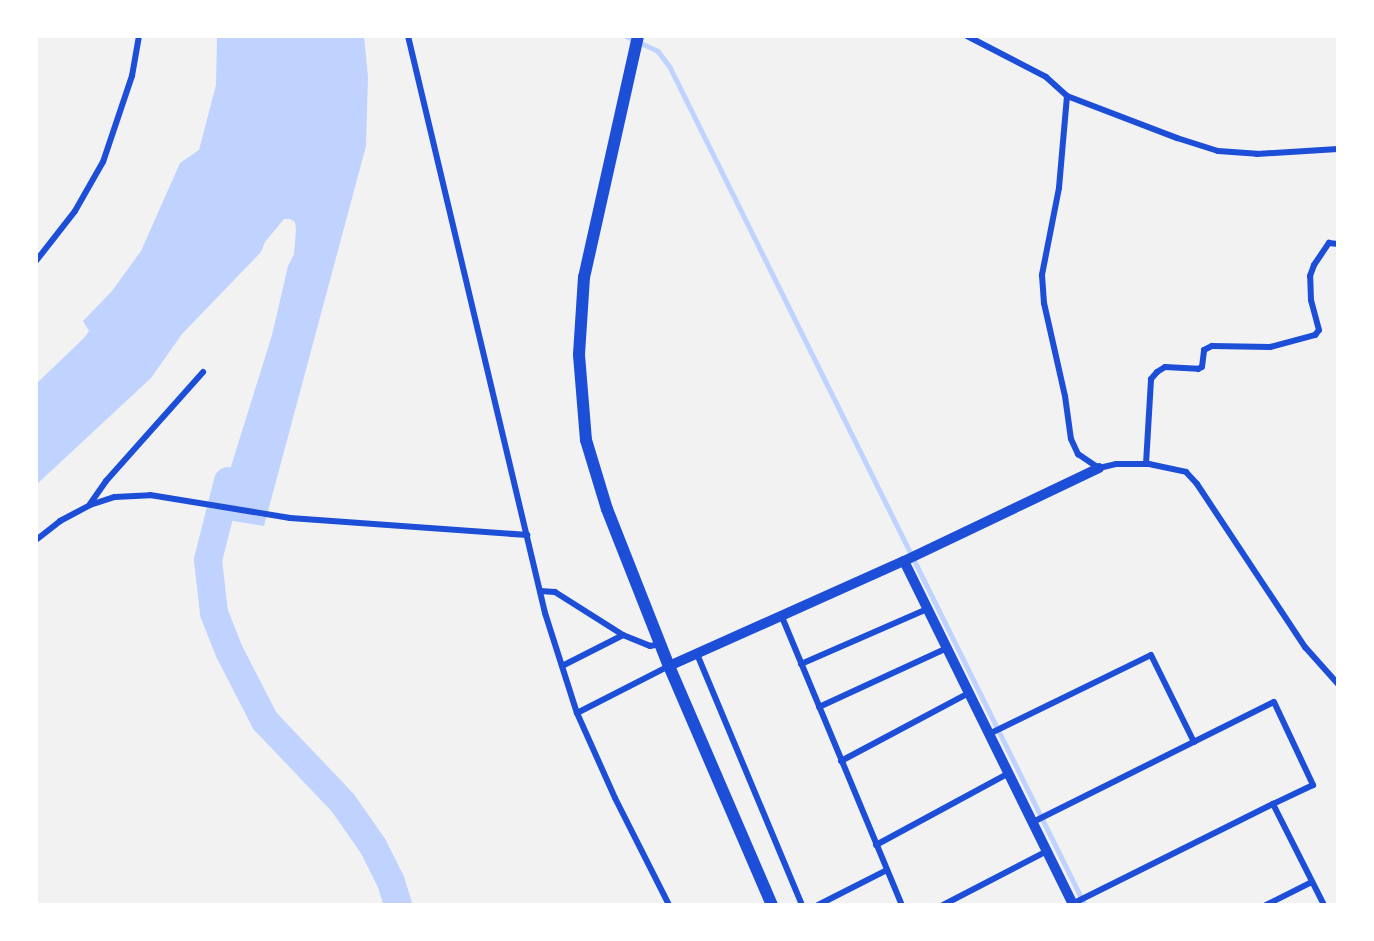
<!DOCTYPE html>
<style>
body{margin:0}
#map{position:relative;width:1374px;height:941px;overflow:hidden;background:#f2f2f2;font-family:"Exo 2",sans-serif}
div>[style]{position:absolute}
.water>*{inset:0;background:#bfd3fe}
.stream>*{height:4.5px;margin:-2.25px;padding:0 2.25px;transform-origin:2.25px;border-radius:2.25px;background:#bfd3fe}
.river>*{height:28px;margin:-14px;padding:0 14px;transform-origin:14px;border-radius:14px;background:#bfd3fe}
.minor>*{height:6px;margin:-3px;padding:0 3px;transform-origin:3px;border-radius:3px;background:#1d4ed8}
.tertiary>*{height:10px;margin:-5px;padding:0 5px;transform-origin:5px;border-radius:5px;background:#1d4ed8}
.secondary>*{height:12px;margin:-6px;padding:0 6px;transform-origin:6px;border-radius:6px;background:#1d4ed8}
span{translate:-50% -50%;white-space:nowrap;text-align:center;line-height:1.15;-webkit-text-stroke:6px #fff;paint-order:stroke}
.frame{position:absolute;inset:0;border:38px solid #fff;pointer-events:none}
</style>
<div id="map">
<div class="water">
<i style="clip-path:polygon(217px 36px,364px 36px,368px 77px,366px 146px,264px 526px,215px 518px,272px 335px,288px 266px,294px 254px,296px 230px,295px 222px,290px 219px,284px 219px,265px 242px,261px 252px,182px 334px,151px 378px,36px 485px,36px 384px,84px 338px,89px 331px,83px 321px,112px 291px,141px 251px,180px 163px,199px 150px,216px 85px)"></i>
</div>
<div class="stream">
<i style="left:626px;top:36px;width:35px;rotate:25deg"></i>
<i style="left:658px;top:51px;width:20px;rotate:53deg"></i>
<i style="left:670px;top:67px;width:935px;rotate:63.65deg"></i>
</div>
<div class="river">
<i style="left:228px;top:481px;width:81px;rotate:104.2deg"></i>
<i style="left:208px;top:560px;width:53px;rotate:83.5deg"></i>
<i style="left:214px;top:613px;width:41px;rotate:68.5deg"></i>
<i style="left:229px;top:651px;width:79px;rotate:62.8deg"></i>
<i style="left:265px;top:721px;width:113px;rotate:46.4deg"></i>
<i style="left:343px;top:803px;width:52px;rotate:55.1deg"></i>
<i style="left:373px;top:846px;width:40px;rotate:63.4deg"></i>
<i style="left:391px;top:882px;width:24px;rotate:73deg"></i>
</div>
<div class="minor">
<i style="left:408px;top:36px;width:593px;rotate:76.64deg"></i>
<i style="left:545px;top:613px;width:105px;rotate:72.3deg"></i>
<i style="left:577px;top:713px;width:93px;rotate:65.9deg"></i>
<i style="left:615px;top:798px;width:120px;rotate:63.2deg"></i>
<i style="left:967px;top:36px;width:89px;rotate:27.4deg"></i>
<i style="left:1046px;top:77px;width:28px;rotate:42deg"></i>
<i style="left:1067px;top:96px;width:118px;rotate:20.9deg"></i>
<i style="left:1177px;top:138px;width:43px;rotate:17.6deg"></i>
<i style="left:1218px;top:151px;width:39px;rotate:4deg"></i>
<i style="left:1257px;top:154px;width:81px;rotate:-3.5deg"></i>
<i style="left:1067px;top:96px;width:92px;rotate:95deg"></i>
<i style="left:1059px;top:188px;width:89px;rotate:101.1deg"></i>
<i style="left:1042px;top:275px;width:28px;rotate:86deg"></i>
<i style="left:1044px;top:303px;width:95px;rotate:77.3deg"></i>
<i style="left:1065px;top:396px;width:43px;rotate:82.1deg"></i>
<i style="left:1071px;top:439px;width:17px;rotate:65deg"></i>
<i style="left:1078px;top:454px;width:25px;rotate:34deg"></i>
<i style="left:1099px;top:468px;width:17px;rotate:-13deg"></i>
<i style="left:1116px;top:464px;width:33px"></i>
<i style="left:1149px;top:464px;width:38px;rotate:12deg"></i>
<i style="left:1186px;top:472px;width:16px;rotate:47deg"></i>
<i style="left:1197px;top:484px;width:196px;rotate:56.5deg"></i>
<i style="left:1305px;top:647px;width:50px;rotate:48.3deg"></i>
<i style="left:36px;top:261px;width:63px;rotate:-52deg"></i>
<i style="left:75px;top:211px;width:56px;rotate:-60.3deg"></i>
<i style="left:103px;top:162px;width:91px;rotate:-71.4deg"></i>
<i style="left:132px;top:76px;width:41px;rotate:-80.1deg"></i>
<i style="left:1146px;top:464px;width:85px;rotate:-86.6deg"></i>
<i style="left:1151px;top:379px;width:9px;rotate:-49deg"></i>
<i style="left:1157px;top:372px;width:9px;rotate:-32deg"></i>
<i style="left:1165px;top:367px;width:33px;rotate:3deg"></i>
<i style="left:1198px;top:369px;width:4px;rotate:-27deg"></i>
<i style="left:1202px;top:367px;width:17px;rotate:-83deg"></i>
<i style="left:1204px;top:350px;width:9px;rotate:-27deg"></i>
<i style="left:1212px;top:346px;width:58px;rotate:1deg"></i>
<i style="left:1270px;top:347px;width:47px;rotate:-14.9deg"></i>
<i style="left:1315px;top:335px;width:6px;rotate:-51deg"></i>
<i style="left:1319px;top:330px;width:31px;rotate:-105deg"></i>
<i style="left:1311px;top:300px;width:24px;rotate:-92deg"></i>
<i style="left:1310px;top:276px;width:12px;rotate:-70deg"></i>
<i style="left:1314px;top:265px;width:27px;rotate:-56deg"></i>
<i style="left:1329px;top:243px;width:9px;rotate:6deg"></i>
<i style="left:90px;top:504px;width:28px;rotate:-55deg"></i>
<i style="left:106px;top:481px;width:146px;rotate:-48.3deg"></i>
<i style="left:36px;top:540px;width:31px;rotate:-38deg"></i>
<i style="left:60px;top:521px;width:34px;rotate:-28deg"></i>
<i style="left:90px;top:505px;width:26px;rotate:-18deg"></i>
<i style="left:115px;top:497px;width:35px;rotate:-3deg"></i>
<i style="left:150px;top:495px;width:142px;rotate:9.3deg"></i>
<i style="left:290px;top:518px;width:238px;rotate:4.1deg"></i>
<i style="left:540px;top:591px;width:15px;rotate:4deg"></i>
<i style="left:555px;top:592px;width:80px;rotate:32.3deg"></i>
<i style="left:623px;top:635px;width:29px;rotate:22deg"></i>
<i style="left:650px;top:646px;width:10px;rotate:-11deg"></i>
<i style="left:782px;top:617px;width:312px;rotate:67.4deg"></i>
<i style="left:697px;top:654px;width:272px;rotate:67.3deg"></i>
<i style="left:801px;top:664px;width:137px;rotate:-23.6deg"></i>
<i style="left:562px;top:666px;width:68px;rotate:-26.9deg"></i>
<i style="left:819px;top:707px;width:141px;rotate:-24.7deg"></i>
<i style="left:577px;top:713px;width:103px;rotate:-27.1deg"></i>
<i style="left:989px;top:734px;width:180px;rotate:-26deg"></i>
<i style="left:1151px;top:655px;width:97px;rotate:63.7deg"></i>
<i style="left:841px;top:761px;width:145px;rotate:-28deg"></i>
<i style="left:1033px;top:822px;width:269px;rotate:-26.5deg"></i>
<i style="left:1274px;top:702px;width:92px;rotate:64.8deg"></i>
<i style="left:1313px;top:785px;width:44px;rotate:154.6deg"></i>
<i style="left:1273px;top:804px;width:113px;rotate:63.2deg"></i>
<i style="left:876px;top:845px;width:151px;rotate:-28.4deg"></i>
<i style="left:1072px;top:904px;width:225px;rotate:-26.5deg"></i>
<i style="left:818px;top:905px;width:77px;rotate:-26.9deg"></i>
<i style="left:943px;top:905px;width:117px;rotate:-27.4deg"></i>
<i style="left:1266px;top:905px;width:51px;rotate:-26.6deg"></i>
</div>
<div class="tertiary">
<i style="left:904px;top:561px;width:383px;rotate:63.8deg"></i>
<i style="left:669px;top:666px;width:257px;rotate:-24.1deg"></i>
<i style="left:904px;top:561px;width:216px;rotate:-25.5deg"></i>
</div>
<div class="secondary">
<i style="left:638px;top:36px;width:247px;rotate:102.6deg"></i>
<i style="left:584px;top:277px;width:78px;rotate:93.7deg"></i>
<i style="left:579px;top:355px;width:85px;rotate:85.3deg"></i>
<i style="left:586px;top:440px;width:72px;rotate:73.1deg"></i>
<i style="left:607px;top:509px;width:169px;rotate:68.5deg"></i>
<i style="left:669px;top:666px;width:260px;rotate:66.7deg"></i>
</div>
<div class="frame"></div>
</div>
